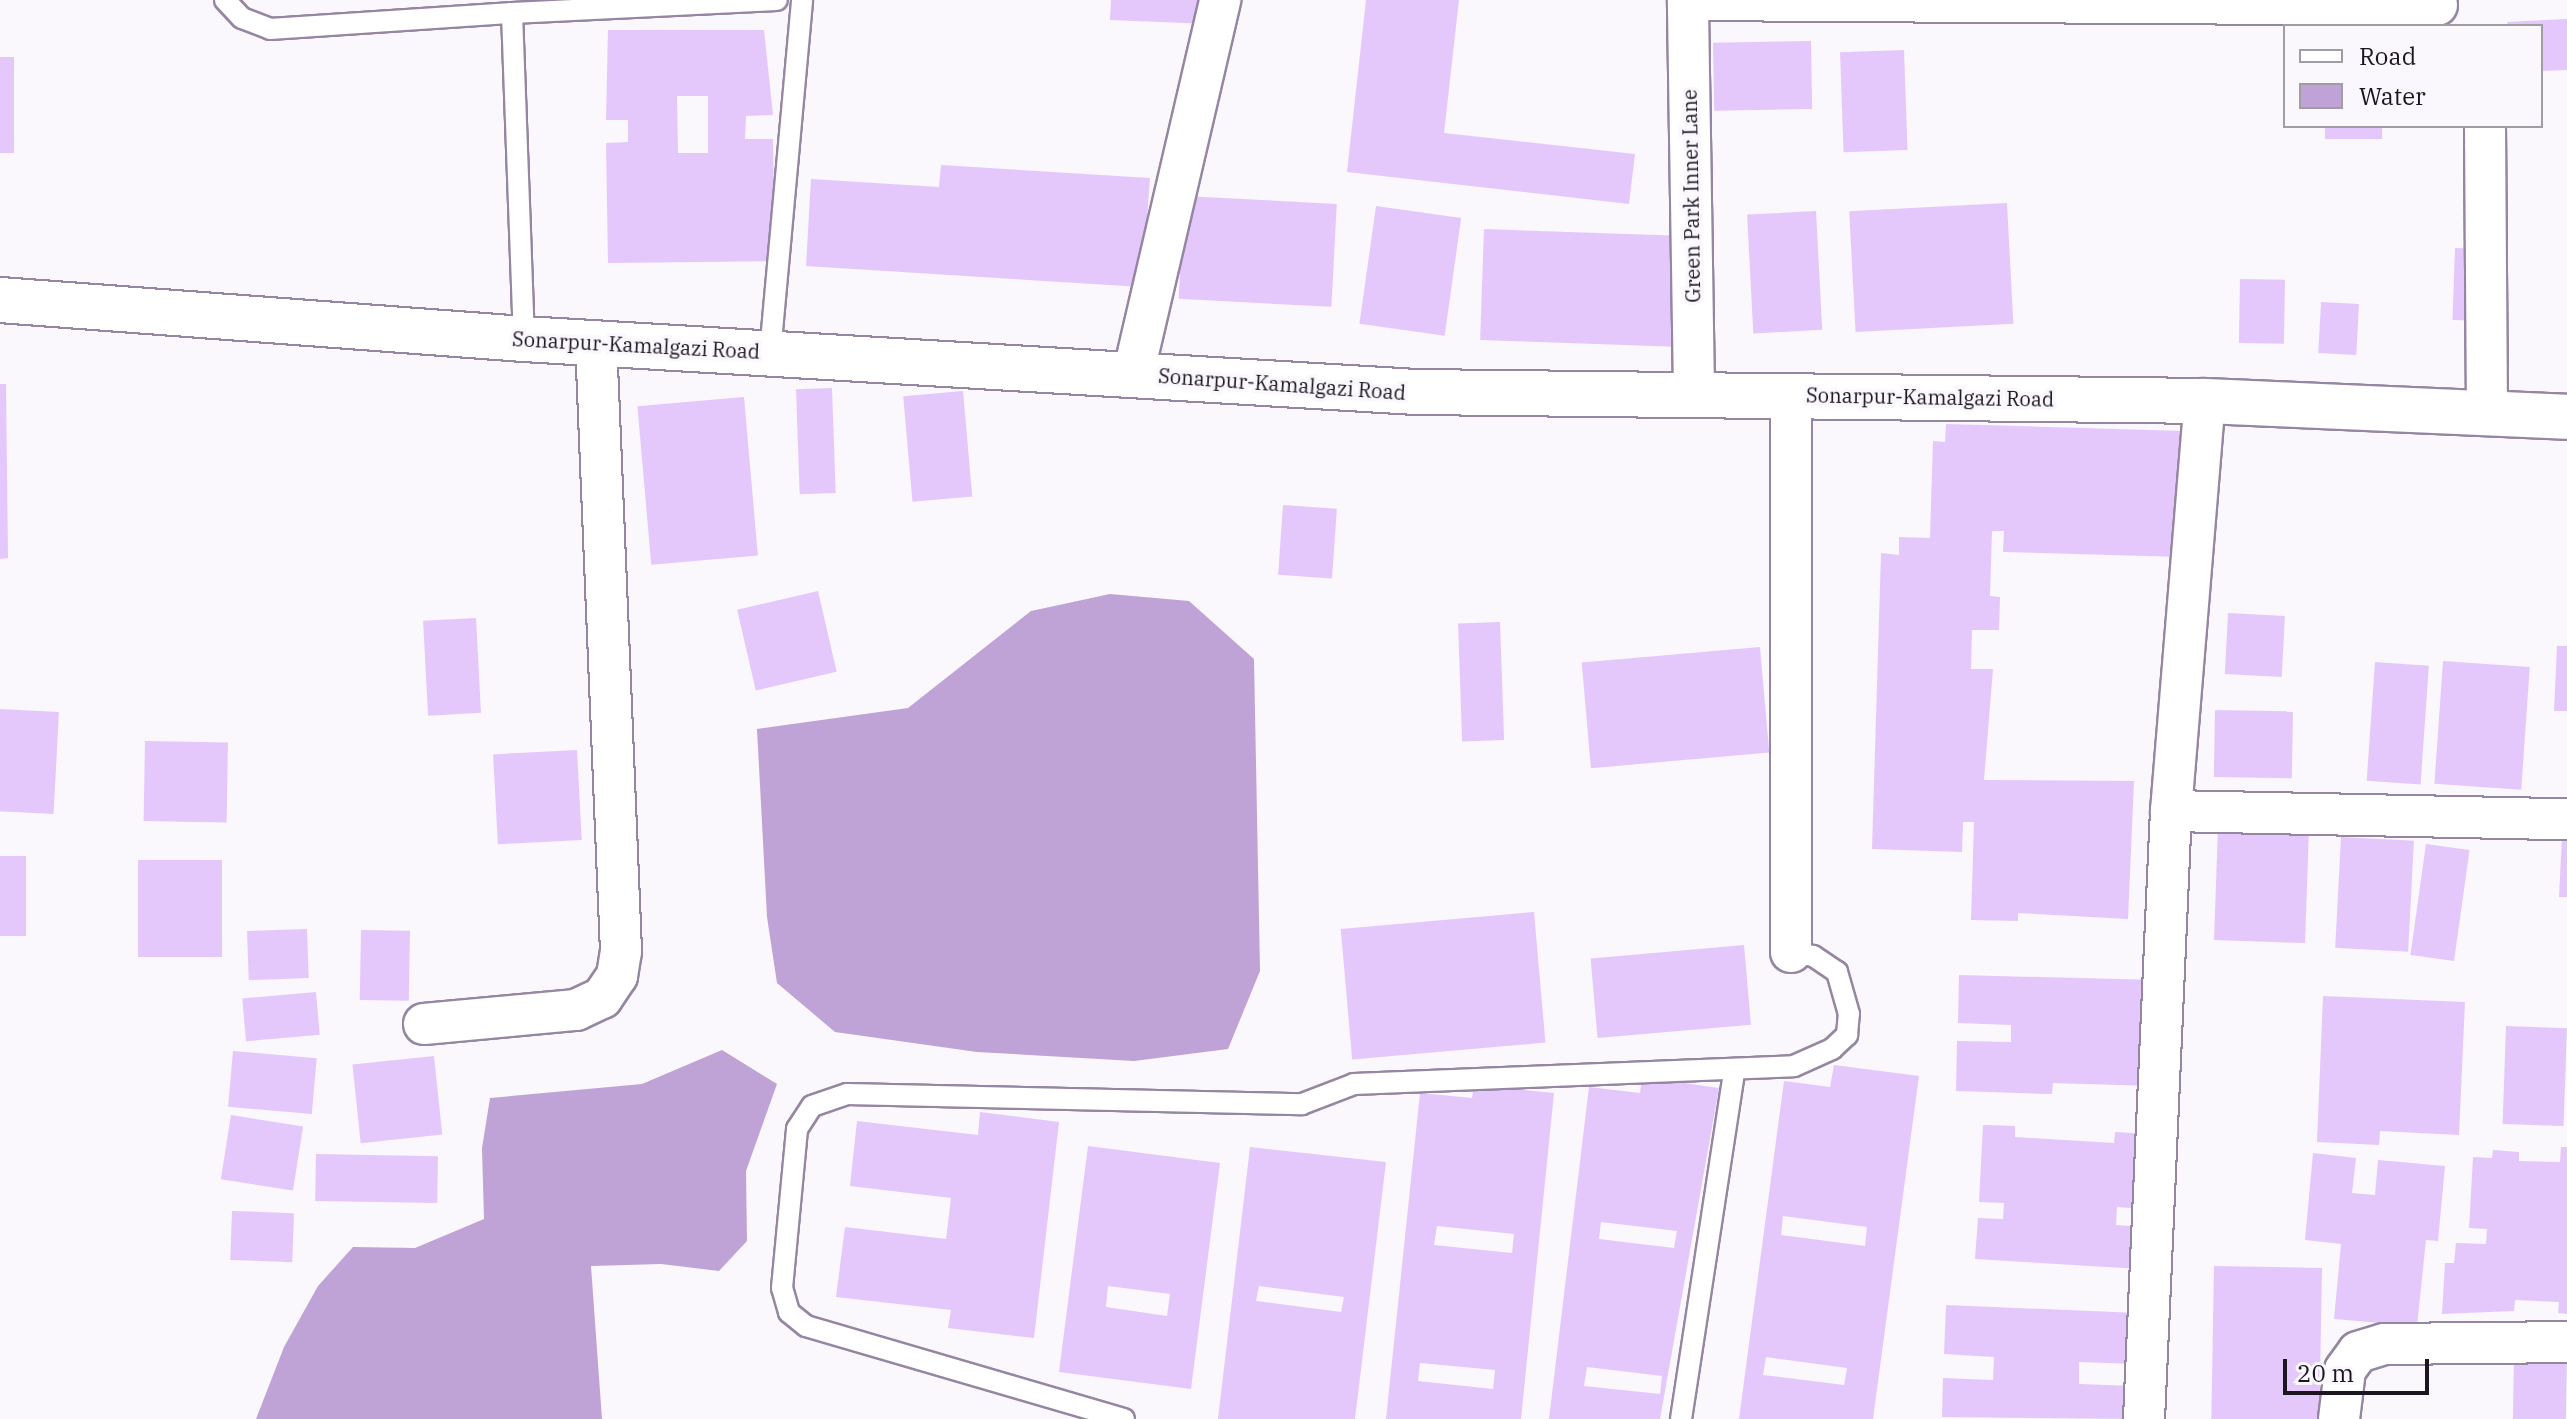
<!DOCTYPE html>
<style>
body{margin:0}
#map{position:relative;width:2567px;height:1419px;overflow:hidden;background:#faf7fd;font-family:"IBM Plex Serif",serif}
div>[style]{position:absolute}
.water>*{inset:0;background:#bfa3d6}
.building>*{inset:0;background:#e4c8fc;transform-origin:0 0}
.roads{filter:drop-shadow(2px 0 #9586a2) drop-shadow(-2px 0 #9586a2) drop-shadow(0 2px #9586a2) drop-shadow(0 -2px #9586a2)}
.service>*{height:20px;margin:-10px;padding:0 10px;transform-origin:10px;border-radius:10px;background:#fff}
.minor>*{height:40px;margin:-20px;padding:0 20px;transform-origin:20px;border-radius:20px;background:#fff}
.secondary>*{height:44px;margin:-22px;padding:0 22px;transform-origin:22px;border-radius:22px;background:#fff}
span{translate:-50% -50%;white-space:nowrap;text-align:center;line-height:1.15;-webkit-text-stroke:7px #faf7fd;paint-order:stroke}
.street-label{font-size:20px;color:#1c1621}
.legend{position:absolute;left:2283px;top:24px;width:260px;height:104px;box-sizing:border-box;background:#faf7fd;border:2px solid #a19da5;margin:0;padding:10px 14px;list-style:none;font-size:24px;color:#1c1621}
.legend li{display:flex;align-items:center;gap:16px;height:40px}
.legend b{width:40px;border:2px solid #a19da5}
.scale{position:absolute;left:2283px;top:1359px;width:146px;height:36px;box-sizing:border-box;border:4px solid #1c1621;border-top:0;padding-left:10px;font-size:24px;line-height:28px;white-space:nowrap;color:#1c1621;-webkit-text-stroke:6px #faf7fd;paint-order:stroke}
</style>
<div id="map">
<div class="water">
<i style="clip-path:polygon(1110px 594px,1189px 601px,1254px 659px,1260px 971px,1228px 1049px,1134px 1061px,977px 1052px,835px 1032px,777px 983px,767px 917px,757px 729px,908px 708px,1031px 611px)"></i>
<i style="clip-path:polygon(722px 1050px,777px 1084px,746px 1171px,747px 1241px,719px 1271px,661px 1264px,591px 1266px,602px 1419px,256px 1419px,284px 1347px,318px 1286px,353px 1247px,415px 1248px,484px 1219px,482px 1148px,490px 1098px,642px 1084px)"></i>
</div>
<div class="building">
<i style="clip-path:polygon(1111px 0,1211px 0,1210px 24px,1110px 20px)"></i>
<i style="clip-path:polygon(1366px 0,1459px 0,1444px 133px,1635px 154px,1629px 204px,1347px 172px)"></i>
<i style="clip-path:polygon(2567px 19px,2567px 70px,2541px 71px,2541px 26px,2508px 26px,2507px 22px)"></i>
<i style="clip-path:polygon(evenodd,608px 30px,764px 30px,773px 115px,746px 116px,745px 139px,773px 139px,775px 261px,608px 263px,606px 143px,628px 142px,628px 120px,606px 120px,608px 30px,677px 96px,708px 96px,708px 153px,678px 153px,677px 96px)"></i>
<i style="left:1811px;top:41px;width:68px;height:98px;rotate:89deg"></i>
<i style="left:1904px;top:50px;width:100px;height:64px;rotate:88deg"></i>
<i style="left:0;top:57px;width:14px;height:96px"></i>
<i style="left:2325px;top:126px;width:57px;height:13px"></i>
<i style="clip-path:polygon(941px 165px,1150px 178px,1142px 287px,806px 266px,811px 179px,939px 187px)"></i>
<i style="left:1184px;top:196px;width:153px;height:103px;rotate:3deg"></i>
<i style="left:2007px;top:203px;width:121px;height:158px;rotate:87deg"></i>
<i style="left:1376px;top:206px;width:86px;height:119px;rotate:8deg"></i>
<i style="left:1816px;top:211px;width:119px;height:69px;rotate:87deg"></i>
<i style="left:1484px;top:229px;width:195px;height:111px;rotate:2deg"></i>
<i style="left:2455px;top:248px;width:26px;height:72px;rotate:2deg"></i>
<i style="left:2240px;top:279px;width:45px;height:64px;rotate:1deg"></i>
<i style="left:2321px;top:302px;width:38px;height:51px;rotate:3deg"></i>
<i style="clip-path:polygon(0 384px,6px 384px,8px 558px,0 559px)"></i>
<i style="left:832px;top:388px;width:105px;height:36px;rotate:88deg"></i>
<i style="left:963px;top:391px;width:106px;height:60px;rotate:85deg"></i>
<i style="left:744px;top:397px;width:159px;height:107px;rotate:85deg"></i>
<i style="clip-path:polygon(1946px 424px,2184px 431px,2181px 557px,2003px 552px,2004px 531px,1992px 531px,1990px 596px,2000px 597px,1999px 630px,1972px 630px,1971px 669px,1993px 669px,1984px 780px,2134px 781px,2128px 919px,2018px 913px,2018px 921px,1971px 920px,1974px 822px,1963px 822px,1962px 852px,1872px 849px,1881px 553px,1899px 555px,1899px 537px,1930px 538px,1933px 441px,1945px 442px)"></i>
<i style="left:1283px;top:505px;width:54px;height:70px;rotate:4deg"></i>
<i style="left:818px;top:591px;width:83px;height:83px;rotate:77deg"></i>
<i style="left:2228px;top:613px;width:57px;height:61px;rotate:3deg"></i>
<i style="left:476px;top:618px;width:95px;height:53px;rotate:87deg"></i>
<i style="left:1500px;top:622px;width:118px;height:42px;rotate:88deg"></i>
<i style="clip-path:polygon(2557px 646px,2567px 646px,2567px 711px,2554px 711px)"></i>
<i style="left:1760px;top:647px;width:106px;height:179px;rotate:85deg"></i>
<i style="left:2443px;top:661px;width:87px;height:123px;rotate:4deg"></i>
<i style="left:2375px;top:662px;width:54px;height:119px;rotate:4deg"></i>
<i style="left:0;top:709px;width:59px;height:102px;rotate:3deg"></i>
<i style="left:2215px;top:710px;width:78px;height:67px;rotate:1deg"></i>
<i style="left:145px;top:741px;width:83px;height:80px;rotate:1deg"></i>
<i style="left:577px;top:750px;width:90px;height:84px;rotate:87deg"></i>
<i style="left:2218px;top:827px;width:91px;height:113px;rotate:2deg"></i>
<i style="clip-path:polygon(2562px 836px,2567px 836px,2567px 897px,2559px 897px)"></i>
<i style="left:2341px;top:837px;width:73px;height:111px;rotate:3deg"></i>
<i style="left:2426px;top:844px;width:44px;height:112px;rotate:8deg"></i>
<i style="left:0;top:856px;width:26px;height:80px"></i>
<i style="left:138px;top:860px;width:84px;height:97px"></i>
<i style="left:1534px;top:912px;width:131px;height:194px;rotate:85deg"></i>
<i style="left:307px;top:929px;width:49px;height:60px;rotate:88deg"></i>
<i style="left:361px;top:930px;width:49px;height:70px;rotate:1deg"></i>
<i style="left:1744px;top:945px;width:80px;height:154px;rotate:85deg"></i>
<i style="clip-path:polygon(1959px 975px,2157px 980px,2153px 1086px,2053px 1083px,2052px 1094px,1956px 1091px,1957px 1041px,2011px 1042px,2011px 1025px,1958px 1023px)"></i>
<i style="left:316px;top:992px;width:43px;height:74px;rotate:85deg"></i>
<i style="clip-path:polygon(2323px 996px,2465px 1002px,2459px 1135px,2380px 1131px,2379px 1145px,2317px 1142px)"></i>
<i style="left:2506px;top:1026px;width:61px;height:98px;rotate:2deg"></i>
<i style="left:233px;top:1051px;width:84px;height:56px;rotate:5deg"></i>
<i style="left:434px;top:1056px;width:79px;height:82px;rotate:84deg"></i>
<i style="clip-path:polygon(evenodd,1834px 1065px,1919px 1076px,1873px 1419px,1739px 1419px,1784px 1081px,1830px 1087px,1834px 1065px,1783px 1216px,1867px 1227px,1865px 1246px,1781px 1235px,1783px 1216px,1834px 1065px,1766px 1357px,1847px 1368px,1844px 1385px,1763px 1375px,1766px 1357px)"></i>
<i style="clip-path:polygon(evenodd,1642px 1077px,1719px 1088px,1660px 1419px,1549px 1419px,1589px 1087px,1640px 1093px,1642px 1077px,1601px 1222px,1677px 1231px,1674px 1248px,1599px 1239px,1601px 1222px,1642px 1077px,1587px 1367px,1662px 1376px,1660px 1394px,1584px 1386px,1587px 1367px)"></i>
<i style="clip-path:polygon(evenodd,1474px 1085px,1554px 1093px,1521px 1419px,1386px 1419px,1420px 1093px,1472px 1098px,1474px 1085px,1437px 1226px,1514px 1234px,1512px 1253px,1434px 1245px,1437px 1226px,1474px 1085px,1420px 1363px,1495px 1370px,1493px 1389px,1418px 1381px,1420px 1363px)"></i>
<i style="clip-path:polygon(980px 1112px,1059px 1122px,1034px 1338px,948px 1328px,951px 1310px,836px 1297px,845px 1227px,946px 1239px,951px 1198px,850px 1186px,857px 1121px,978px 1135px)"></i>
<i style="left:231px;top:1115px;width:73px;height:65px;rotate:9deg"></i>
<i style="clip-path:polygon(1983px 1125px,2015px 1126px,2015px 1137px,2114px 1143px,2115px 1132px,2147px 1134px,2142px 1209px,2117px 1207px,2116px 1225px,2141px 1227px,2139px 1269px,1975px 1259px,1978px 1218px,2003px 1219px,2004px 1203px,1979px 1202px)"></i>
<i style="clip-path:polygon(evenodd,1088px 1146px,1220px 1163px,1191px 1389px,1059px 1372px,1088px 1146px,1108px 1286px,1170px 1294px,1167px 1316px,1106px 1307px,1108px 1286px)"></i>
<i style="clip-path:polygon(evenodd,1250px 1147px,1386px 1162px,1355px 1419px,1218px 1419px,1250px 1147px,1259px 1286px,1344px 1297px,1341px 1312px,1256px 1301px,1259px 1286px)"></i>
<i style="clip-path:polygon(2561px 1147px,2567px 1147px,2567px 1314px,2558px 1313px,2559px 1302px,2515px 1300px,2514px 1311px,2442px 1314px,2445px 1263px,2454px 1263px,2456px 1243px,2486px 1244px,2487px 1229px,2469px 1228px,2473px 1157px,2492px 1158px,2493px 1150px,2519px 1152px,2519px 1161px,2560px 1162px)"></i>
<i style="clip-path:polygon(2313px 1153px,2356px 1158px,2352px 1193px,2375px 1195px,2378px 1160px,2445px 1166px,2438px 1241px,2426px 1240px,2417px 1326px,2334px 1319px,2341px 1244px,2305px 1240px)"></i>
<i style="left:316px;top:1154px;width:122px;height:47px;rotate:1deg"></i>
<i style="left:232px;top:1211px;width:62px;height:49px;rotate:2deg"></i>
<i style="left:2214px;top:1266px;width:108px;height:153px;rotate:1deg"></i>
<i style="clip-path:polygon(1946px 1305px,2138px 1313px,2136px 1364px,2079px 1362px,2079px 1384px,2135px 1386px,2134px 1419px,1942px 1417px,1943px 1378px,1993px 1380px,1994px 1357px,1944px 1354px)"></i>
<i style="left:2514px;top:1356px;width:53px;height:63px;rotate:1deg"></i>
</div>
<div class="roads">
<div class="service">
<i style="left:225px;top:0;width:25px;rotate:47deg"></i>
<i style="left:242px;top:18px;width:30px;rotate:21deg"></i>
<i style="left:270px;top:29px;width:243px;rotate:-3.8deg"></i>
<i style="left:512px;top:13px;width:326px;rotate:87.9deg"></i>
<i style="left:512px;top:13px;width:265px;rotate:-2.8deg"></i>
<i style="left:770px;top:353px;width:354px;rotate:-84.8deg"></i>
<i style="left:1124px;top:1419px;width:331px;rotate:-163.7deg"></i>
<i style="left:806px;top:1326px;width:22px;rotate:-141deg"></i>
<i style="left:789px;top:1312px;width:25px;rotate:-106deg"></i>
<i style="left:782px;top:1288px;width:160px;rotate:-84.6deg"></i>
<i style="left:797px;top:1129px;width:27px;rotate:-57deg"></i>
<i style="left:812px;top:1106px;width:37px;rotate:-19deg"></i>
<i style="left:847px;top:1094px;width:455px;rotate:1.3deg"></i>
<i style="left:1302px;top:1104px;width:56px;rotate:-21deg"></i>
<i style="left:1354px;top:1084px;width:440px;rotate:-2.3deg"></i>
<i style="left:1794px;top:1066px;width:42px;rotate:-24.1deg"></i>
<i style="left:1832px;top:1049px;width:21px;rotate:-43deg"></i>
<i style="left:1847px;top:1035px;width:21px;rotate:-85deg"></i>
<i style="left:1849px;top:1014px;width:44px;rotate:-105.9deg"></i>
<i style="left:1837px;top:972px;width:29px;rotate:-146deg"></i>
<i style="left:1813px;top:956px;width:22px;rotate:-170deg"></i>
<i style="left:1681px;top:1419px;width:352px;rotate:-81.3deg"></i>
</div>
<div class="minor">
<i style="left:2485px;top:126px;width:288px;rotate:89.6deg"></i>
<i style="left:1133px;top:375px;width:385px;rotate:-76.9deg"></i>
<i style="left:1694px;top:391px;width:391px;rotate:-90.9deg"></i>
<i style="left:1688px;top:0;width:749px;rotate:0.38deg"></i>
<i style="left:1791px;top:395px;width:557px;rotate:90deg"></i>
<i style="left:2171px;top:811px;width:396px;rotate:1.2deg"></i>
<i style="left:424px;top:1024px;width:153px;rotate:-5.3deg"></i>
<i style="left:576px;top:1010px;width:29px;rotate:-25deg"></i>
<i style="left:602px;top:998px;width:27px;rotate:-56deg"></i>
<i style="left:617px;top:976px;width:25px;rotate:-81deg"></i>
<i style="left:621px;top:951px;width:609px;rotate:-92.35deg"></i>
<i style="left:2144px;top:1419px;width:609px;rotate:-87.46deg"></i>
<i style="left:2171px;top:811px;width:411px;rotate:-85.3deg"></i>
<i style="left:2339px;top:1419px;width:49px;rotate:-83deg"></i>
<i style="left:2345px;top:1370px;width:22px;rotate:-54deg"></i>
<i style="left:2358px;top:1352px;width:27px;rotate:-17deg"></i>
<i style="left:2384px;top:1344px;width:183px;rotate:-0.6deg"></i>
</div>
<div class="secondary">
<i style="left:0;top:300px;width:525px;rotate:4.26deg"></i>
<i style="left:524px;top:339px;width:894px;rotate:3.4deg"></i>
<i style="left:1416px;top:392px;width:789px;rotate:0.65deg"></i>
<i style="left:2205px;top:401px;width:362px;rotate:2.5deg"></i>
</div>
</div>
<div class="street-label">
<span style="left:1691px;top:196px;rotate:-91deg">Green Park Inner Lane</span>
<span style="left:636px;top:345px;rotate:3deg">Sonarpur-Kamalgazi Road</span>
<span style="left:1282px;top:384px;rotate:4deg">Sonarpur-Kamalgazi Road</span>
<span style="left:1930px;top:397px;rotate:1deg">Sonarpur-Kamalgazi Road</span>
</div>
<ul class="legend">
<li><b style="height:10px;background:#fff"></b>Road</li>
<li><b style="height:22px;background:#bfa3d6"></b>Water</li>
</ul>
<div class="scale">20 m</div>
</div>
